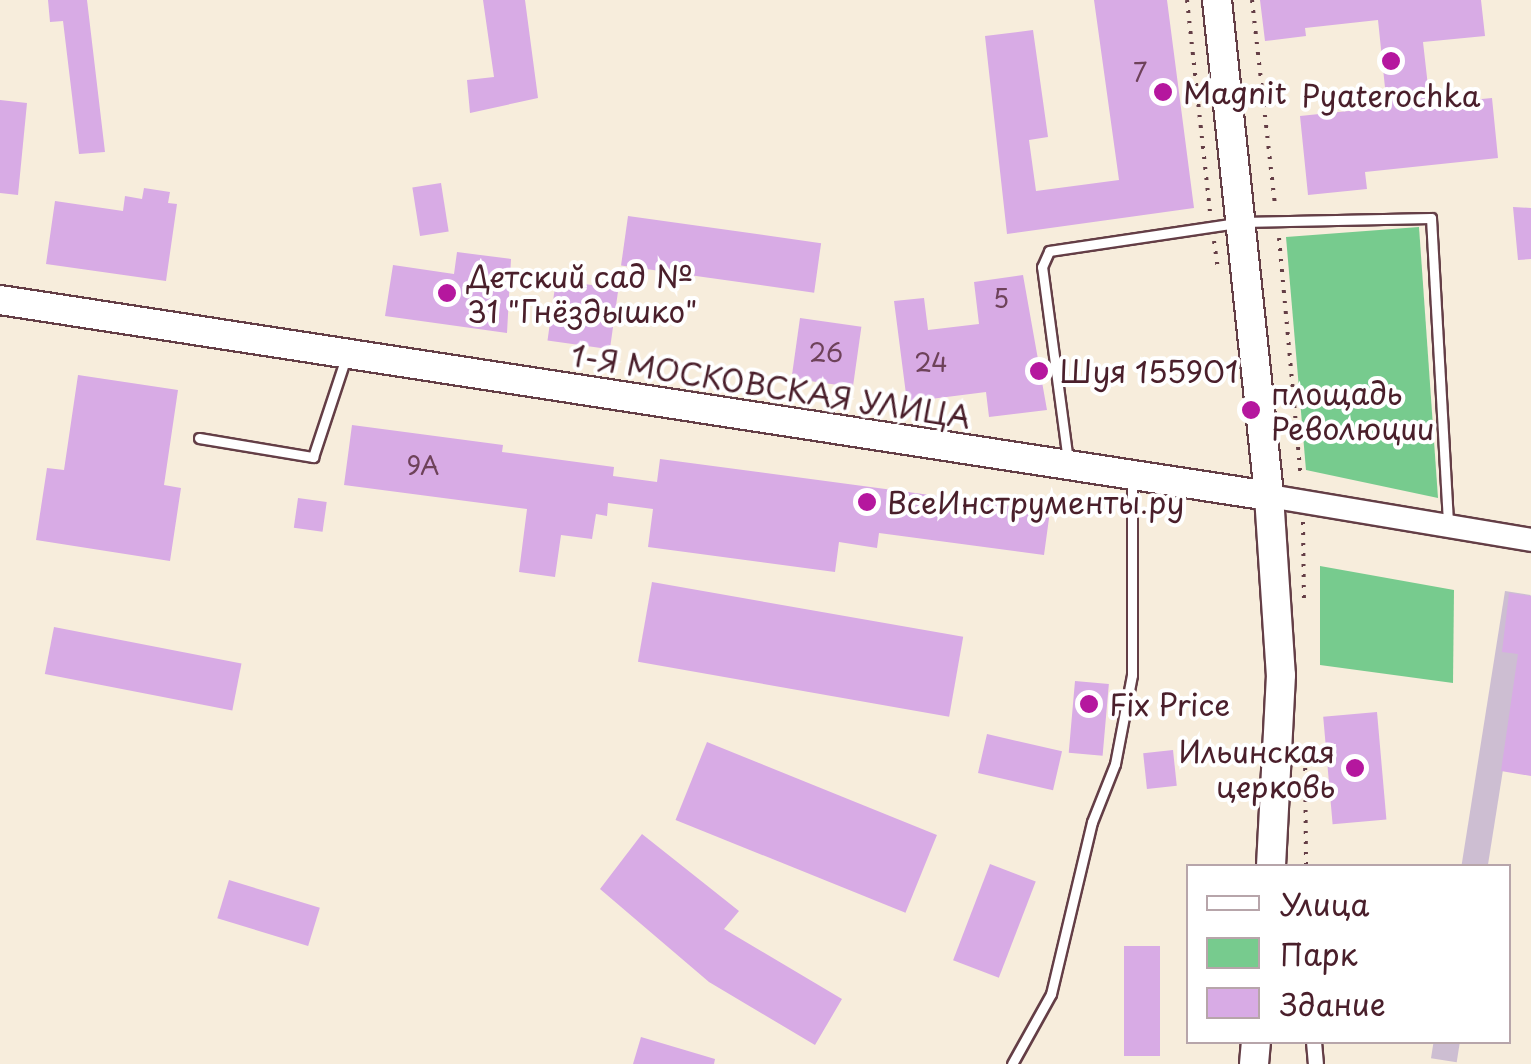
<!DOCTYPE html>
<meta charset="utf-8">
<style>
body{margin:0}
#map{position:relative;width:1531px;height:1064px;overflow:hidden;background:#f7eddc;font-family:"Playpen Sans",sans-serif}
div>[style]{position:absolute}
.industrial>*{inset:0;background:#cdbed2;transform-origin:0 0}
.green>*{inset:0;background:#77cb8e}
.building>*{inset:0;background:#d8abe5;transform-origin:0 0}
.path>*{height:4px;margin-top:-2px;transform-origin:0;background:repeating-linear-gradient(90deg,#643e46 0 2.5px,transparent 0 10.5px)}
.roads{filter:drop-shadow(2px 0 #643e46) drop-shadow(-2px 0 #643e46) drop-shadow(0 2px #643e46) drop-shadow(0 -2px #643e46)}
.service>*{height:9px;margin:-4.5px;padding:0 4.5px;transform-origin:4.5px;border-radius:4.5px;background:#fff}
.pedestrian>*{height:14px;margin:-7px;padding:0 7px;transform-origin:7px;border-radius:7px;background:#fff}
.tertiary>*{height:22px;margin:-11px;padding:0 11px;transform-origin:11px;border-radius:11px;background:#fff}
.secondary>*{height:28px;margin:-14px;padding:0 14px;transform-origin:14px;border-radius:14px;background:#fff}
.dots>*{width:28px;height:28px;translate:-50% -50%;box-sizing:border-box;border:5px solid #fff;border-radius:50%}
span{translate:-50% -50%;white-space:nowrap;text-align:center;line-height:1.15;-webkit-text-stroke:8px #fff;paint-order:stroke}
.number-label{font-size:25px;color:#6e425a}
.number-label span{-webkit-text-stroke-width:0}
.poi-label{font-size:30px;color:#4a1f2b}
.left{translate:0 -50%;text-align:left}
.right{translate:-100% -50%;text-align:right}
.street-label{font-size:30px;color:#4a1f2b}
.legend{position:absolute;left:1186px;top:864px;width:325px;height:180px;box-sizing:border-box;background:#fff;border:2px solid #b7a5aa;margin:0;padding:12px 18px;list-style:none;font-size:30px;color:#4a1f2b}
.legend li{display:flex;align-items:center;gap:20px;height:50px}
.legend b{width:50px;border:2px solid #b7a5aa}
</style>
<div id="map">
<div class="industrial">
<i style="left:1505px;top:591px;width:26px;height:473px;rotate:9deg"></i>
</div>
<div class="green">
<i style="clip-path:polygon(1419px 227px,1438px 498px,1306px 470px,1286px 237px)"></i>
<i style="clip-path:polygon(1320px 566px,1454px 590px,1453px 683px,1320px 665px)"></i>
</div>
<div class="building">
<i style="clip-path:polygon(48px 0,87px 0,105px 152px,79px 154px,63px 21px,50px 22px)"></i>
<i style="clip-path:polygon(483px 0,525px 0,538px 98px,470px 113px,467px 80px,494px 77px)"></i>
<i style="clip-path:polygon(1094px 0,1167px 0,1194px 208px,1007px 234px,985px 36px,1033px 30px,1048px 137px,1029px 140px,1036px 191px,1119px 180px)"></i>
<i style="clip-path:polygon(1260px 0,1481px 0,1485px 36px,1423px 42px,1430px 104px,1492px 98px,1498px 158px,1365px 172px,1367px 189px,1308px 195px,1300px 116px,1387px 107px,1378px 20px,1305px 28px,1306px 36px,1265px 41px)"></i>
<i style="clip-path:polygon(0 100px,27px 103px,18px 195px,0 193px)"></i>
<i style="left:441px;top:183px;width:49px;height:29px;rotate:81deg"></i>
<i style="clip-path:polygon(144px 188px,170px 192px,168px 203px,177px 204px,166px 281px,46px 264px,55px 201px,123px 211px,125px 196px,142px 199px)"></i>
<i style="clip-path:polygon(1513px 207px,1531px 208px,1531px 259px,1518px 260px)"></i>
<i style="left:628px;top:216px;width:195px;height:50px;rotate:8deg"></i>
<i style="clip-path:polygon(457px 252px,511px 259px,507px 333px,385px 316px,393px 265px,454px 274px)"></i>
<i style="clip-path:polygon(1023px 275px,1047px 410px,989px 417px,986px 392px,907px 402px,894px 301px,924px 298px,928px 330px,979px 324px,974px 282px)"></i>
<i style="left:556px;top:280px;width:63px;height:61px;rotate:8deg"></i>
<i style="left:800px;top:318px;width:62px;height:61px;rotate:8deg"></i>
<i style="clip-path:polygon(78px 375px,178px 390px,164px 485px,181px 488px,170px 561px,36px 540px,47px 468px,64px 470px)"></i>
<i style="clip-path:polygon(352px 425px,503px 445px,502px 452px,614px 467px,613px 476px,657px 482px,660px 459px,1050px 511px,1044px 555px,879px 533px,877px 548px,839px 542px,835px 572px,648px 547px,653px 509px,608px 503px,607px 516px,596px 514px,592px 539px,561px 535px,555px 577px,519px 572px,527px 509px,344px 485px)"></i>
<i style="left:298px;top:498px;width:29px;height:30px;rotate:8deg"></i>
<i style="left:652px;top:582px;width:316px;height:81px;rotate:10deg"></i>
<i style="clip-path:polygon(1509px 593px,1531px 596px,1531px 776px,1501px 771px,1518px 654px,1502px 652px)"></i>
<i style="left:54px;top:627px;width:191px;height:48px;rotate:11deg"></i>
<i style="left:1075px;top:681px;width:34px;height:72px;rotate:5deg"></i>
<i style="left:1377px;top:712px;width:108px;height:54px;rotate:85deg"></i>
<i style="left:987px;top:734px;width:77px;height:40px;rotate:13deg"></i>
<i style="left:707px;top:742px;width:248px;height:84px;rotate:22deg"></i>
<i style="left:1173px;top:750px;width:36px;height:30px;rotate:84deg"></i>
<i style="clip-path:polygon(642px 834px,739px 911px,724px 929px,842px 999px,815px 1045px,709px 982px,600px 889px)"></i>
<i style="left:990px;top:864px;width:49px;height:103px;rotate:21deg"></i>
<i style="left:229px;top:880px;width:95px;height:40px;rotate:17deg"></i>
<i style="left:1124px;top:946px;width:36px;height:110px"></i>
<i style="clip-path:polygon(641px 1037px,715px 1059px,714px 1064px,633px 1064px)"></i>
</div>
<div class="path">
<i style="left:1187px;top:0;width:213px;rotate:83.8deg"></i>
<i style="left:1252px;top:0;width:205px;rotate:83.6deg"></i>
<i style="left:1279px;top:238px;width:241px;rotate:84.8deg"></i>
<i style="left:1214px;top:241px;width:30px;rotate:82deg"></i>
<i style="left:1303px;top:522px;width:81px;rotate:89.3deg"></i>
<i style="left:1305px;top:747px;width:119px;rotate:89.5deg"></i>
</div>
<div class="roads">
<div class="service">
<i style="left:199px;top:438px;width:116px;rotate:9.5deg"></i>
<i style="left:313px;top:457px;width:102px;rotate:-71.7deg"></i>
<i style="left:1068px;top:461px;width:196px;rotate:-97.6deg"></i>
<i style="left:1042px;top:267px;width:17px;rotate:-66deg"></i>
<i style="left:1049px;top:251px;width:195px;rotate:-8.5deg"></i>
<i style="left:1242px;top:222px;width:189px;rotate:-1.2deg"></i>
<i style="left:1431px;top:218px;width:306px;rotate:86.8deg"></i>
<i style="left:1012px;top:1064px;width:80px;rotate:-60.9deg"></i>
<i style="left:1051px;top:994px;width:177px;rotate:-76.6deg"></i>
<i style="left:1092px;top:822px;width:62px;rotate:-68.4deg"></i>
<i style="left:1115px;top:764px;width:91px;rotate:-79.2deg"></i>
<i style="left:1132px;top:675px;width:198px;rotate:-90deg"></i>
</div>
<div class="pedestrian">
<i style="left:1314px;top:1042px;width:22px;rotate:85deg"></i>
</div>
<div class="tertiary">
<i style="left:1269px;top:496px;width:266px;rotate:9.5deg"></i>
</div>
<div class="secondary">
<i style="left:1217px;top:0;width:499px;rotate:84deg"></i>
<i style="left:1269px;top:496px;width:179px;rotate:86.2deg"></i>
<i style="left:1281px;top:675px;width:191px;rotate:93deg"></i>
<i style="left:0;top:300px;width:1284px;rotate:8.78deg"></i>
<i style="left:1254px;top:1064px;width:22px;rotate:-85deg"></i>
</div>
</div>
<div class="dots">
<i style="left:1391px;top:61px;background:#b5179e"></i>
<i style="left:1163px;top:92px;background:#b5179e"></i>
<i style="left:447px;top:293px;background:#b5179e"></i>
<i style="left:1039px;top:371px;background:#b5179e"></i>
<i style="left:1251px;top:410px;background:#b5179e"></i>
<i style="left:867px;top:502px;background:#b5179e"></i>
<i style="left:1089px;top:704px;background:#b5179e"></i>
<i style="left:1355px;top:768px;background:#b5179e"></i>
</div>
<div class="number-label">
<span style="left:1140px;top:72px">7</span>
<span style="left:1001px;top:298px">5</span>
<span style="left:826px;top:352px">26</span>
<span style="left:931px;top:362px">24</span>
<span style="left:423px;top:465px">9А</span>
</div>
<div class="poi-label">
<span class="left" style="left:1183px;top:92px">Magnit</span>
<span style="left:1391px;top:95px">Pyaterochka</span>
<span class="left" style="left:467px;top:293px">Детский сад №<br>31 "Гнёздышко"</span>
<span class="left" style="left:1059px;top:371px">Шуя 155901</span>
<span class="left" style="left:1271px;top:410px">площадь<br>Революции</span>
<span class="left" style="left:887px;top:502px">ВсеИнструменты.ру</span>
<span class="left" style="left:1109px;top:704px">Fix Price</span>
<span class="right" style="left:1335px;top:768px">Ильинская<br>церковь</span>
</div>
<div class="street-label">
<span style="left:771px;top:386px;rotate:9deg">1-Я МОСКОВСКАЯ УЛИЦА</span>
</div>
<ul class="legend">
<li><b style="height:12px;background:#fff"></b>Улица</li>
<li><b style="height:28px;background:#77cb8e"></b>Парк</li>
<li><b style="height:28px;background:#d8abe5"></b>Здание</li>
</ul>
</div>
